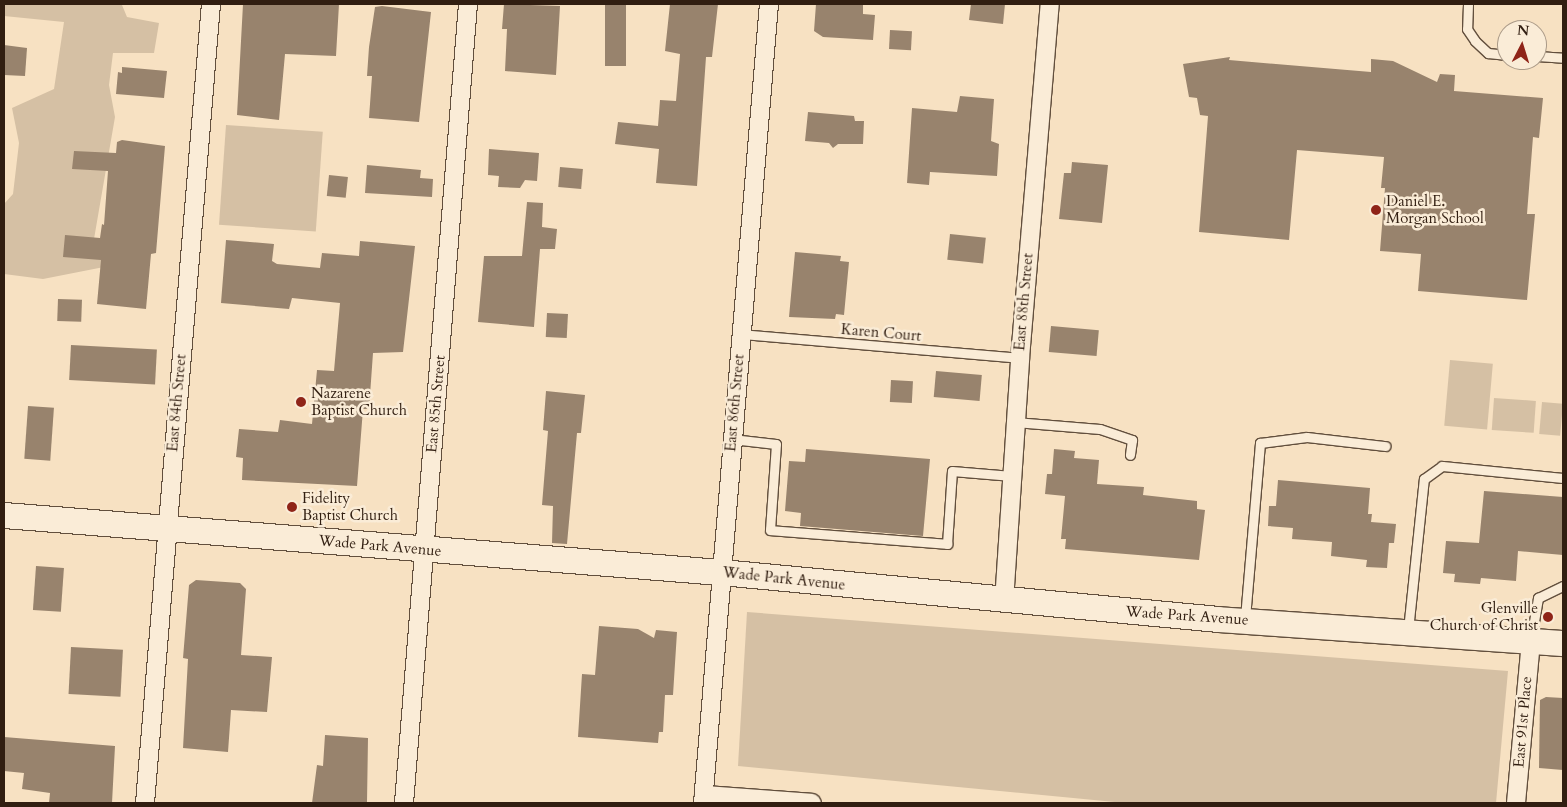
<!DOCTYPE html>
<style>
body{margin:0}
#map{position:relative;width:1567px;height:807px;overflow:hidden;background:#f7e1c2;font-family:Cardo,serif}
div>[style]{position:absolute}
.green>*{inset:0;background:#d5c0a4;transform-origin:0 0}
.building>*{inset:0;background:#98836d;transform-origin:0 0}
.roads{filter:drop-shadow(1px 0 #624f3d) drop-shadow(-1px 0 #624f3d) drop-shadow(0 1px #624f3d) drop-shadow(0 -1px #624f3d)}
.lane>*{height:9px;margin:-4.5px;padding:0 4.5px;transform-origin:4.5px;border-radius:4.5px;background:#faecd7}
.street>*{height:18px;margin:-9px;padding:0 9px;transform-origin:9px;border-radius:9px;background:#faecd7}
.secondary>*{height:25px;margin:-12.5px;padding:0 12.5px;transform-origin:12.5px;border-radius:12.5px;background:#faecd7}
.dots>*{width:14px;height:14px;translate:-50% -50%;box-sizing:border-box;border:2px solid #faecd7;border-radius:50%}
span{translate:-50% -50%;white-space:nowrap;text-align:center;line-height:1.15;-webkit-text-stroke:5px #faecd7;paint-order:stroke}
.poi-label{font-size:15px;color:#311e11}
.left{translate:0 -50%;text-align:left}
.right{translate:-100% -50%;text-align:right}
.street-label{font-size:15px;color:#311e11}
.frame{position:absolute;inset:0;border:5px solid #311e11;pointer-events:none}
.north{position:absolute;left:1497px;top:20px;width:50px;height:50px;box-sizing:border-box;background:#faecd7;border:1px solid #aa9a88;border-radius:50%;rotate:5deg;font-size:14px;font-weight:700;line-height:20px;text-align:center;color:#311e11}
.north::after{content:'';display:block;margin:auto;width:18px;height:22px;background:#8f2418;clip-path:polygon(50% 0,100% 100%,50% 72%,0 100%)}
</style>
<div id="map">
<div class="green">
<i style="clip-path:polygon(4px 4px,115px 4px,122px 5px,127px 17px,159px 23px,154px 53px,113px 53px,109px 85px,115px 117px,94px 239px,104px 267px,43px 279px,4px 274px,4px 204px,13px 194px,19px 143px,12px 108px,54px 89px,64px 22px,4px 16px)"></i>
<i style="left:226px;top:125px;width:97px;height:100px;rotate:4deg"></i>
<i style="left:1450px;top:360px;width:43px;height:66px;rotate:5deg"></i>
<i style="left:1494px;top:398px;width:42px;height:32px;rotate:4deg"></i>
<i style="left:1542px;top:402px;width:21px;height:32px;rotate:5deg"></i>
<i style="clip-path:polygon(747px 612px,1508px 671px,1496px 803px,1125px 803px,738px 766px)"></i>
</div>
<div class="building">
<i style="clip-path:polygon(243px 4px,339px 4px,336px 56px,285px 54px,279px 120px,237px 115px)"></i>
<i style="clip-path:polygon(504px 4px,560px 6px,556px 75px,505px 71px,507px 29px,502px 29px)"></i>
<i style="left:605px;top:4px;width:21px;height:62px"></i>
<i style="clip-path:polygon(670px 4px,718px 4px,712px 57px,706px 57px,697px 186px,656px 183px,659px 149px,615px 144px,618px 122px,658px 126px,660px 100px,676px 101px,680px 54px,665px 51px)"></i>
<i style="clip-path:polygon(816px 4px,863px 4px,863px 14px,875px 15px,873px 40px,823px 37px,814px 31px)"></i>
<i style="clip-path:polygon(971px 4px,1005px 4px,1003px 24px,969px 20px)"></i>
<i style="clip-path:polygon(382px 6px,431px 12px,419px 122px,369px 118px,372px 76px,367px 76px,369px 47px,375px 7px)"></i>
<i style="left:890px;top:30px;width:22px;height:19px;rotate:3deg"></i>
<i style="clip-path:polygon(4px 45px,27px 48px,25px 76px,4px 75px)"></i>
<i style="clip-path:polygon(1230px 57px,1229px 60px,1371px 72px,1371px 59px,1393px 61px,1437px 82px,1440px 74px,1455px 75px,1454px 91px,1543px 98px,1539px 138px,1533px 137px,1527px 214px,1535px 214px,1527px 300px,1418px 291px,1421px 254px,1380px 251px,1385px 188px,1381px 188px,1384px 157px,1297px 150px,1289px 240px,1199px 232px,1208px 116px,1200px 115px,1197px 98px,1189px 97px,1183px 64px)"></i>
<i style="clip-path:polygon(122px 67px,167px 71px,164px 98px,116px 94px,118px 72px,122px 73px)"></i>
<i style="clip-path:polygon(960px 96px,994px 99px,991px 141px,999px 144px,997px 176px,930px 172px,929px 185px,907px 183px,912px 108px,957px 112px)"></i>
<i style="clip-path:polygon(808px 112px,854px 116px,855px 121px,864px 121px,863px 144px,838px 144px,833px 148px,829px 143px,805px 141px)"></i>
<i style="clip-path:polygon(122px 140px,165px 146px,156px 253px,151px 254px,146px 309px,97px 304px,101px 260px,63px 257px,65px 235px,100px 238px,102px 224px,104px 225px,108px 171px,72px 169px,74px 151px,116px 153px,117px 142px)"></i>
<i style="clip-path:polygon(489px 149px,539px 153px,537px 181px,525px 180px,520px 188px,498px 187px,499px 176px,488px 175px)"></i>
<i style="clip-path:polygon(1072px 162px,1108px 165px,1102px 223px,1059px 219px,1064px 173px,1071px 173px)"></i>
<i style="clip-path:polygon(367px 165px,421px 170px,420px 178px,433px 179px,432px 197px,365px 193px)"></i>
<i style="left:560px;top:167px;width:23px;height:20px;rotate:5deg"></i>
<i style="left:329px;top:175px;width:19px;height:21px;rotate:6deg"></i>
<i style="clip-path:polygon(527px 202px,543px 203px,542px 227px,557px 229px,555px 249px,540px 249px,534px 327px,478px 322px,484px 256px,522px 256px)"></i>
<i style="left:950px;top:234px;width:36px;height:26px;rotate:6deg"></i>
<i style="clip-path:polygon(226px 240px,274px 244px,272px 261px,277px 264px,320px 268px,322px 253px,359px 256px,360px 241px,415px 246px,403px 352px,373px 353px,369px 409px,363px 409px,357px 486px,242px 480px,243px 458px,236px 457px,239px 429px,278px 432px,280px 420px,312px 424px,317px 370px,334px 371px,340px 303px,292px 298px,289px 309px,221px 303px)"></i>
<i style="clip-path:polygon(795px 252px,841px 256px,840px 261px,849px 262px,844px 315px,836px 314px,835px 319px,789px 317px)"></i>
<i style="left:58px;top:299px;width:24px;height:22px;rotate:2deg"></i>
<i style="left:547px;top:313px;width:21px;height:24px;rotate:3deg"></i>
<i style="left:1051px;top:326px;width:48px;height:26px;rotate:5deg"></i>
<i style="left:71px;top:345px;width:86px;height:35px;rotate:3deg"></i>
<i style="left:936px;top:371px;width:46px;height:26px;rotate:5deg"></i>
<i style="left:891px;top:380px;width:22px;height:22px;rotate:3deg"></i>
<i style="clip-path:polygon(546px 391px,585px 395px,581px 433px,577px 433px,567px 544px,552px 543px,553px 506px,542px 505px,548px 431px,543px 430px)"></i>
<i style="left:28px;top:406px;width:26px;height:53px;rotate:4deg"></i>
<i style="clip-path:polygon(806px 449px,930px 459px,923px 536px,800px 526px,801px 513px,785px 511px,789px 461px,805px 462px)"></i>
<i style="clip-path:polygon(1054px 449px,1075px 451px,1074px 458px,1099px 460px,1097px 484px,1144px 487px,1143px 495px,1197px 501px,1197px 509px,1205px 510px,1199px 560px,1065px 549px,1066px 539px,1061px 539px,1065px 496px,1045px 494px,1047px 474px,1052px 474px)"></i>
<i style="clip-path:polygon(1278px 480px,1370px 488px,1368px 514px,1372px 514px,1371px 522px,1396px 524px,1394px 543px,1389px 543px,1387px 568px,1366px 567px,1367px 560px,1331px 556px,1332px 542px,1292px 539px,1293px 528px,1268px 526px,1269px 506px,1276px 506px)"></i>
<i style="clip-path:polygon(1484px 491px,1563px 497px,1563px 555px,1518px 551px,1516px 581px,1481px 578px,1480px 584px,1454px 582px,1455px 574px,1443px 573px,1446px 541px,1479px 543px)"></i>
<i style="left:36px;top:566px;width:28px;height:44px;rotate:4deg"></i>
<i style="clip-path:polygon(196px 580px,240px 583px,246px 589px,241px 655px,272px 657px,267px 712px,231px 710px,228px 752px,183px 748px,188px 659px,183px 658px,189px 585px)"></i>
<i style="clip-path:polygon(599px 626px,638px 629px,654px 638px,656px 630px,677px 632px,673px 695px,665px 695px,663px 732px,659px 732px,658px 743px,578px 737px,582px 674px,595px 675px)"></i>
<i style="left:71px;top:647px;width:52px;height:47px;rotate:3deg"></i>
<i style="clip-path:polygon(1546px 697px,1563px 698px,1563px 770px,1539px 768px,1540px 700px)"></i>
<i style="clip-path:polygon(325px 735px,368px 738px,367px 803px,312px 803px,317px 765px,323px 766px)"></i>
<i style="clip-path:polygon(4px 737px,115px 746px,112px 803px,49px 803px,50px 793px,22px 789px,24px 773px,4px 771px)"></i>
</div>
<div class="roads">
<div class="lane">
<i style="left:1468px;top:4px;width:25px;rotate:92deg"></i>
<i style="left:1467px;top:29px;width:14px;rotate:56deg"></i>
<i style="left:1475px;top:41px;width:18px;rotate:43deg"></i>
<i style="left:1488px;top:53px;width:19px;rotate:6deg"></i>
<i style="left:1537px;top:56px;width:26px;rotate:4deg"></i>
<i style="left:741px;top:334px;width:280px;rotate:4.9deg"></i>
<i style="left:1015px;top:422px;width:85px;rotate:4.7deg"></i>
<i style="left:1100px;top:429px;width:34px;rotate:19deg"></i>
<i style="left:1132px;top:440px;width:15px;rotate:98deg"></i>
<i style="left:732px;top:439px;width:44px;rotate:6.5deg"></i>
<i style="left:776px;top:444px;width:86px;rotate:94deg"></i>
<i style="left:770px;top:530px;width:178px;rotate:4.5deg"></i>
<i style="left:947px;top:544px;width:73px;rotate:-86.1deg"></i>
<i style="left:952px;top:471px;width:60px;rotate:4.8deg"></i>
<i style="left:1245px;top:618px;width:176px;rotate:-85.1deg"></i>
<i style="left:1260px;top:443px;width:47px;rotate:-7.3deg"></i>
<i style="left:1307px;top:437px;width:79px;rotate:6.6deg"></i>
<i style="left:1408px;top:630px;width:152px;rotate:-84deg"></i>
<i style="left:1424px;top:479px;width:22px;rotate:-36deg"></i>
<i style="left:1442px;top:466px;width:122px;rotate:5.7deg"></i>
<i style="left:1531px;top:639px;width:42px;rotate:-80.3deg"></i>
<i style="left:1538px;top:598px;width:28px;rotate:-26deg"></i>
</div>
<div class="street">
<i style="left:1004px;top:602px;width:245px;rotate:-86.2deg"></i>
<i style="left:1020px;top:358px;width:355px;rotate:-85.2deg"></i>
<i style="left:704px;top:795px;width:108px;rotate:4.2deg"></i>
<i style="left:145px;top:803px;width:802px;rotate:-85.28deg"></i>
<i style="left:404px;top:803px;width:802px;rotate:-85.42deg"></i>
<i style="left:703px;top:803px;width:802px;rotate:-85.28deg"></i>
<i style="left:1516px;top:803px;width:164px;rotate:-84.7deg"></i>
</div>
<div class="secondary">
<i style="left:4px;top:515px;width:719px;rotate:4.55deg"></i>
<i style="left:721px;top:572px;width:498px;rotate:5.4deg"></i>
<i style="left:1217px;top:619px;width:347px;rotate:4deg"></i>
</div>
</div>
<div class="dots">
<i style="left:1376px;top:210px;background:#8f2418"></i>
<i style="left:301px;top:402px;background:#8f2418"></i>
<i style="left:292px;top:507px;background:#8f2418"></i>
<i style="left:1548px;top:617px;background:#8f2418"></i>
</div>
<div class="poi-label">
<span class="left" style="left:1386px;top:210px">Daniel E.<br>Morgan School</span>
<span class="left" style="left:311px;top:402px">Nazarene<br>Baptist Church</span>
<span class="left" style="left:302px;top:507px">Fidelity<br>Baptist Church</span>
<span class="right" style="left:1538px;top:617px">Glenville<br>Church of Christ</span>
</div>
<div class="street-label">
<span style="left:1024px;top:302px;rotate:-85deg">East 88th Street</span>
<span style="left:881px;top:333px;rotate:5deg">Karen Court</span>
<span style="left:177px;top:403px;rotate:-85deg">East 84th Street</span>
<span style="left:735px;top:403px;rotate:-85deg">East 86th Street</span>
<span style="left:436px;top:404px;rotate:-85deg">East 85th Street</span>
<span style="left:380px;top:546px;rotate:5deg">Wade Park Avenue</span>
<span style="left:784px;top:579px;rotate:6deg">Wade Park Avenue</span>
<span style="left:1187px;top:616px;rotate:4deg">Wade Park Avenue</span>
<span style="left:1523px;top:722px;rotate:-85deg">East 91st Place</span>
</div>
<div class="frame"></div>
<div class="north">N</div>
</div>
